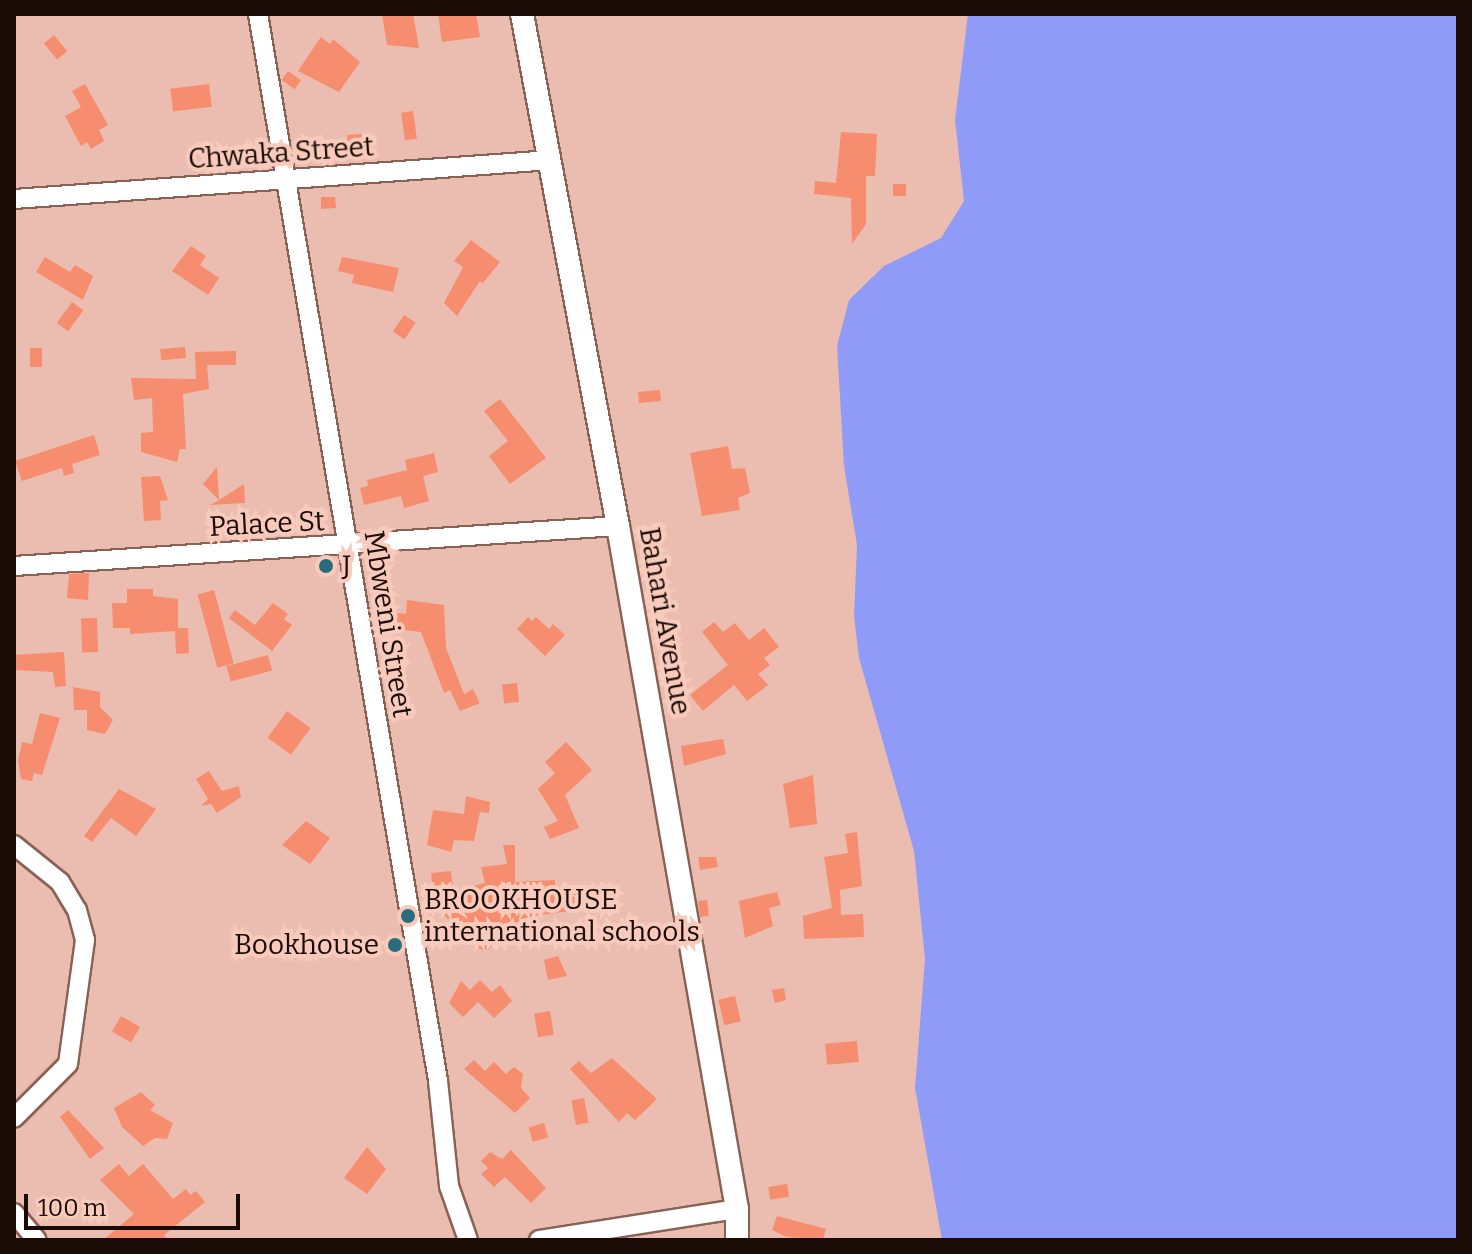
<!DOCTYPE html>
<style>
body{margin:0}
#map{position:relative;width:1472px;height:1254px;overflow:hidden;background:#ebbdb0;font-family:Bitter,serif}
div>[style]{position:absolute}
.water>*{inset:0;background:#909bf7}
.building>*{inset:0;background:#f58d6e;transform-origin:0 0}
.roads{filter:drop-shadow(2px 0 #896155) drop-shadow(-2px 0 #896155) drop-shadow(0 2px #896155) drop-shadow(0 -2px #896155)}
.minor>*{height:18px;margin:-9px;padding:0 9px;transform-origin:9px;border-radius:9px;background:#fff}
.tertiary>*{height:22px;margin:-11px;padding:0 11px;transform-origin:11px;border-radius:11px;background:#fff}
.dots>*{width:22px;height:22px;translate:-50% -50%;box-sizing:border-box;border:4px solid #f8cabc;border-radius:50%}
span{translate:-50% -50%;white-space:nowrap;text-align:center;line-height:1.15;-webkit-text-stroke:8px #f8cabc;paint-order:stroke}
.street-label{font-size:28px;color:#1a0b07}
.poi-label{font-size:28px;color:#1a0b07}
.left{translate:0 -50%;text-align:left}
.right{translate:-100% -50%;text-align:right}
.frame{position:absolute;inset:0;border:16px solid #1a0b07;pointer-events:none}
.scale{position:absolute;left:24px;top:1194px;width:216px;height:36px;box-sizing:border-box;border:4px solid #1a0b07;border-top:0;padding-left:10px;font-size:24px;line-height:28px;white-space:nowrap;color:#1a0b07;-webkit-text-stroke:6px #f8cabc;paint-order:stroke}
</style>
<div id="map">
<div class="water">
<i style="clip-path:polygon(968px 14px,1458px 14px,1458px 1240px,942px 1240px,915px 1088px,925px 959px,914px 851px,859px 658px,854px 616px,857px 545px,844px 466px,837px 346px,849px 300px,884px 266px,941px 238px,964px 201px,955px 120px)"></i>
</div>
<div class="building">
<i style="clip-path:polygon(382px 14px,413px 14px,419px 48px,387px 45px)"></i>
<i style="clip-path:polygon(438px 14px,476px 14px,480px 37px,442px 42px)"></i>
<i style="left:54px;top:35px;width:21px;height:13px;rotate:51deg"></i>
<i style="clip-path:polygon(321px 37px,330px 44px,333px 39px,360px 62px,339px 92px,298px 71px)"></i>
<i style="left:288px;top:71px;width:16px;height:11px;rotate:35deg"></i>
<i style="clip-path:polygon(85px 84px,108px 125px,99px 130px,104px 141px,91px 149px,87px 142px,81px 146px,65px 116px,81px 107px,72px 91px)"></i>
<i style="left:209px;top:84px;width:23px;height:39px;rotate:83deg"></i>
<i style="left:413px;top:111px;width:28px;height:12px;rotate:82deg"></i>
<i style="clip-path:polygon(841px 132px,877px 134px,875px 176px,866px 176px,866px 224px,852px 244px,851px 198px,814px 194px,815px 181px,836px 183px)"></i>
<i style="left:362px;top:134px;width:15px;height:15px;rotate:86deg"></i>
<i style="left:906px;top:184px;width:12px;height:13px;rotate:90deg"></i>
<i style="clip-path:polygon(321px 197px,335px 197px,336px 208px,321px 209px)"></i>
<i style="clip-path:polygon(471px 240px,500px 262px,483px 283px,480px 281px,457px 316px,444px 303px,463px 267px,454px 261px)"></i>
<i style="clip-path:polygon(191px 246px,206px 256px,200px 265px,219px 278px,208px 295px,172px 271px)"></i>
<i style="clip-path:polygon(45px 257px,70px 272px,75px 265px,93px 276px,83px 300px,36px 272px)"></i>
<i style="clip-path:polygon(342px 257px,399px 268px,393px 292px,352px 283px,354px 275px,338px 271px)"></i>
<i style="left:72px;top:302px;width:14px;height:26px;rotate:36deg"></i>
<i style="left:404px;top:315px;width:14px;height:20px;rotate:34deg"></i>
<i style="left:185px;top:347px;width:11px;height:25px;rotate:85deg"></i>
<i style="left:30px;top:348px;width:12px;height:19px"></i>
<i style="clip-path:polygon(236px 351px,236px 365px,207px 365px,209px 389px,183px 394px,186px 449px,180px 449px,177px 462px,141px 452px,141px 433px,153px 432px,152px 398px,134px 400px,131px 378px,196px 379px,195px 352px)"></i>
<i style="left:660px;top:390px;width:11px;height:22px;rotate:85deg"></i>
<i style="clip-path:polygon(500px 399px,546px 458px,510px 484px,489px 456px,508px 441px,484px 411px)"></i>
<i style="clip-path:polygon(94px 435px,100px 455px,72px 464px,74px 473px,64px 476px,62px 468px,22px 481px,15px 461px)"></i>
<i style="clip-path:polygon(728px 446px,732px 469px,745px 468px,750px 493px,738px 498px,740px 510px,702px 516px,690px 453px)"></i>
<i style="clip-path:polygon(434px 453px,438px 472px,423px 476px,429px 501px,404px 508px,401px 496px,364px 505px,360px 488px,368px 486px,367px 480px,407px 470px,405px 460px)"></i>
<i style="clip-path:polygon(217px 467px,219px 500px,244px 484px,245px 503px,210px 505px,219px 500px,203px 484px)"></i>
<i style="clip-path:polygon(160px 476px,168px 500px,160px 501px,161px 520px,144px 521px,141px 477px)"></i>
<i style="clip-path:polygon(89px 573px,88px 600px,67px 598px,69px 574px)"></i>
<i style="clip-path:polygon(127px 589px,153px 589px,153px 596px,178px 599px,178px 628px,188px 628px,189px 653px,176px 654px,175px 631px,130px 634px,130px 628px,113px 628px,112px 603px,127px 603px)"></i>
<i style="left:214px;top:590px;width:76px;height:17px;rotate:75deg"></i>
<i style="clip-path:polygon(407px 600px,444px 605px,446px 648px,464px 694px,473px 689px,480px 703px,460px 711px,450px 690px,444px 693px,421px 632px,396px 629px,398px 613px,406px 614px)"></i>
<i style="clip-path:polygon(273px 603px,288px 614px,284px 619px,292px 625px,272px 651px,229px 618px,235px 610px,255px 625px)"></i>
<i style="clip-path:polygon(528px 617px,532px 621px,536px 617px,549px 629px,553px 624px,565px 635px,545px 656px,517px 629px)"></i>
<i style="left:97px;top:618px;width:34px;height:16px;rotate:88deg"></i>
<i style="clip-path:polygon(714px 622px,723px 632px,735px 623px,749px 640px,764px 628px,779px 647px,764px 658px,770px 665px,758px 674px,768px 685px,747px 701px,734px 685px,703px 711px,690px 695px,728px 665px,702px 632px)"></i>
<i style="clip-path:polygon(64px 652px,66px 686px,55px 687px,53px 672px,14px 670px,14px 655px)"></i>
<i style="left:268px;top:655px;width:16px;height:43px;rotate:75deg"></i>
<i style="left:517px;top:683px;width:19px;height:15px;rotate:84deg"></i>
<i style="clip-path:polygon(73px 687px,100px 692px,100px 707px,113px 720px,105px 734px,87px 730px,87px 710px,74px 710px)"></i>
<i style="left:287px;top:711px;width:29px;height:33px;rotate:36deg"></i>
<i style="clip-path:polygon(40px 713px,60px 718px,42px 775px,34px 773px,32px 781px,21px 779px,18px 761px,22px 742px,32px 744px)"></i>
<i style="clip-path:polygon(723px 739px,726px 754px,684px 766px,681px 746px)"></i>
<i style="clip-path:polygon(566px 742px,592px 770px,565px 795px,579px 828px,550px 839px,544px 827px,558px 821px,538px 789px,555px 773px,545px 762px)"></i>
<i style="clip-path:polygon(209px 771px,222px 791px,239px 786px,241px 797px,217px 813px,211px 804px,201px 806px,208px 799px,196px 779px)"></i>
<i style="clip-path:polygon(813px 775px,817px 824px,790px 828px,783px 784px)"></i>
<i style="clip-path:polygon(119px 789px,156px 809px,136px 836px,111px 818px,92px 842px,84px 836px)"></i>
<i style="clip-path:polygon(466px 796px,490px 802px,489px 813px,480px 812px,474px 841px,454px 840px,451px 852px,427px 845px,433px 810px,464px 814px)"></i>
<i style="clip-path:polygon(306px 821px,330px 838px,310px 864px,282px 845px)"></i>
<i style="clip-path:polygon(857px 832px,862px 886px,840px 890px,841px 915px,863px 914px,864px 937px,804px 939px,803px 916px,832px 908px,824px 857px,848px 853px,845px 834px)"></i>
<i style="clip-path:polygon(503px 845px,515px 845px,515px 882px,555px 880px,555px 887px,576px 887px,579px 910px,531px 916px,533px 943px,513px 945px,511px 926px,488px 950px,480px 949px,430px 902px,434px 900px,431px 873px,451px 871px,453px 891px,485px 883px,481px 867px,507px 864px)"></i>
<i style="clip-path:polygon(698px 857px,716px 857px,718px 867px,700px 870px)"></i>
<i style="clip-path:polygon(777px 892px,781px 905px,769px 908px,773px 926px,745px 938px,739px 901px)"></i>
<i style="left:707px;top:900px;width:16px;height:9px;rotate:83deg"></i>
<i style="clip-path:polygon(558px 956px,567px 976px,548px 980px,544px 960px)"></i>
<i style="clip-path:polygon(480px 980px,492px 992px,500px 985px,512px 1001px,494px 1018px,478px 1002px,463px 1017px,449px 1003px,461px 981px,470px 990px)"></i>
<i style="clip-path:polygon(784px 988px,786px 1000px,775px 1003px,772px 990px)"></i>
<i style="left:735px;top:996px;width:26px;height:17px;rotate:77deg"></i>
<i style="left:550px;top:1011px;width:24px;height:16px;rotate:81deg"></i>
<i style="left:121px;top:1016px;width:22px;height:18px;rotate:30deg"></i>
<i style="left:857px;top:1041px;width:21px;height:32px;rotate:85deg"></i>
<i style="clip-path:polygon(612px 1058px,657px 1099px,635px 1120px,627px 1113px,619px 1122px,570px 1069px,579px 1061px,591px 1073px)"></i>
<i style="clip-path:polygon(474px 1060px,485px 1071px,494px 1062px,506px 1074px,514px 1067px,523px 1074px,521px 1088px,530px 1098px,515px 1113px,464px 1069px)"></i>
<i style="clip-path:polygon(141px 1092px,155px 1105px,150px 1110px,173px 1123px,167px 1139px,155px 1138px,143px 1146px,122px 1127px,114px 1108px)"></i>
<i style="left:584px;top:1098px;width:25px;height:13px;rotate:79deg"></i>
<i style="clip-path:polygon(68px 1110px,104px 1148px,90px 1159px,60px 1117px)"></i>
<i style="left:544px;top:1123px;width:15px;height:16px;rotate:74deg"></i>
<i style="clip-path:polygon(367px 1147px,386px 1169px,367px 1194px,344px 1178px)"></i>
<i style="clip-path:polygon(511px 1150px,546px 1188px,531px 1203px,505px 1177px,494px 1187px,481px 1174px,488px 1168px,481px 1161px,490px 1152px,502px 1159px)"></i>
<i style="clip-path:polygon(119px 1164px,129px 1176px,143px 1164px,173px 1199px,186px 1189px,190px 1195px,196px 1191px,205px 1202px,164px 1235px,168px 1240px,103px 1240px,134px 1214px,100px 1180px)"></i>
<i style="left:787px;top:1184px;width:13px;height:19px;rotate:81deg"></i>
<i style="clip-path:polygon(777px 1216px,826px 1229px,823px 1240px,787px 1237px,772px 1230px)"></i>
</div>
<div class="roads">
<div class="minor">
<i style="left:258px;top:14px;width:1082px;rotate:80.42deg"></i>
<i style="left:438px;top:1081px;width:106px;rotate:84deg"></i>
<i style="left:449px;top:1186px;width:57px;rotate:70.6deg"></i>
<i style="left:14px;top:199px;width:538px;rotate:-4.15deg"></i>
<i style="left:14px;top:566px;width:605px;rotate:-3.79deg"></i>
<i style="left:14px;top:845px;width:59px;rotate:38.8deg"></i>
<i style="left:60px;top:882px;width:33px;rotate:59deg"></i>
<i style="left:77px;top:910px;width:31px;rotate:75deg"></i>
<i style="left:85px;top:940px;width:125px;rotate:97.8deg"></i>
<i style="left:68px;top:1064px;width:76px;rotate:135deg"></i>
<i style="left:14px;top:1213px;width:35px;rotate:50deg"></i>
<i style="left:539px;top:1240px;width:200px;rotate:-8.9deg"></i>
</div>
<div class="tertiary">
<i style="left:522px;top:14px;width:521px;rotate:79.38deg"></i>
<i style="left:618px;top:526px;width:693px;rotate:80.12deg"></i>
<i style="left:737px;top:1209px;width:31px;rotate:90deg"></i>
</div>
</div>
<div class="dots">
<i style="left:326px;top:566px;background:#286c7d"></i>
<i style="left:408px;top:916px;background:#286c7d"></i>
<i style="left:395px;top:945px;background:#286c7d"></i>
</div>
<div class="street-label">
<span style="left:281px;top:153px;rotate:-4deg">Chwaka Street</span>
<span style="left:267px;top:524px;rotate:-3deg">Palace St</span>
<span style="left:665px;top:621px;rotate:80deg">Bahari Avenue</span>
<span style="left:388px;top:624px;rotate:81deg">Mbweni Street</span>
</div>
<div class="poi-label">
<span class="left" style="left:342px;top:566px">J</span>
<span class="left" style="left:424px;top:916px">BROOKHOUSE<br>international schools</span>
<span class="right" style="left:379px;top:945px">Bookhouse</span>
</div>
<div class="frame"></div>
<div class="scale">100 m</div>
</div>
